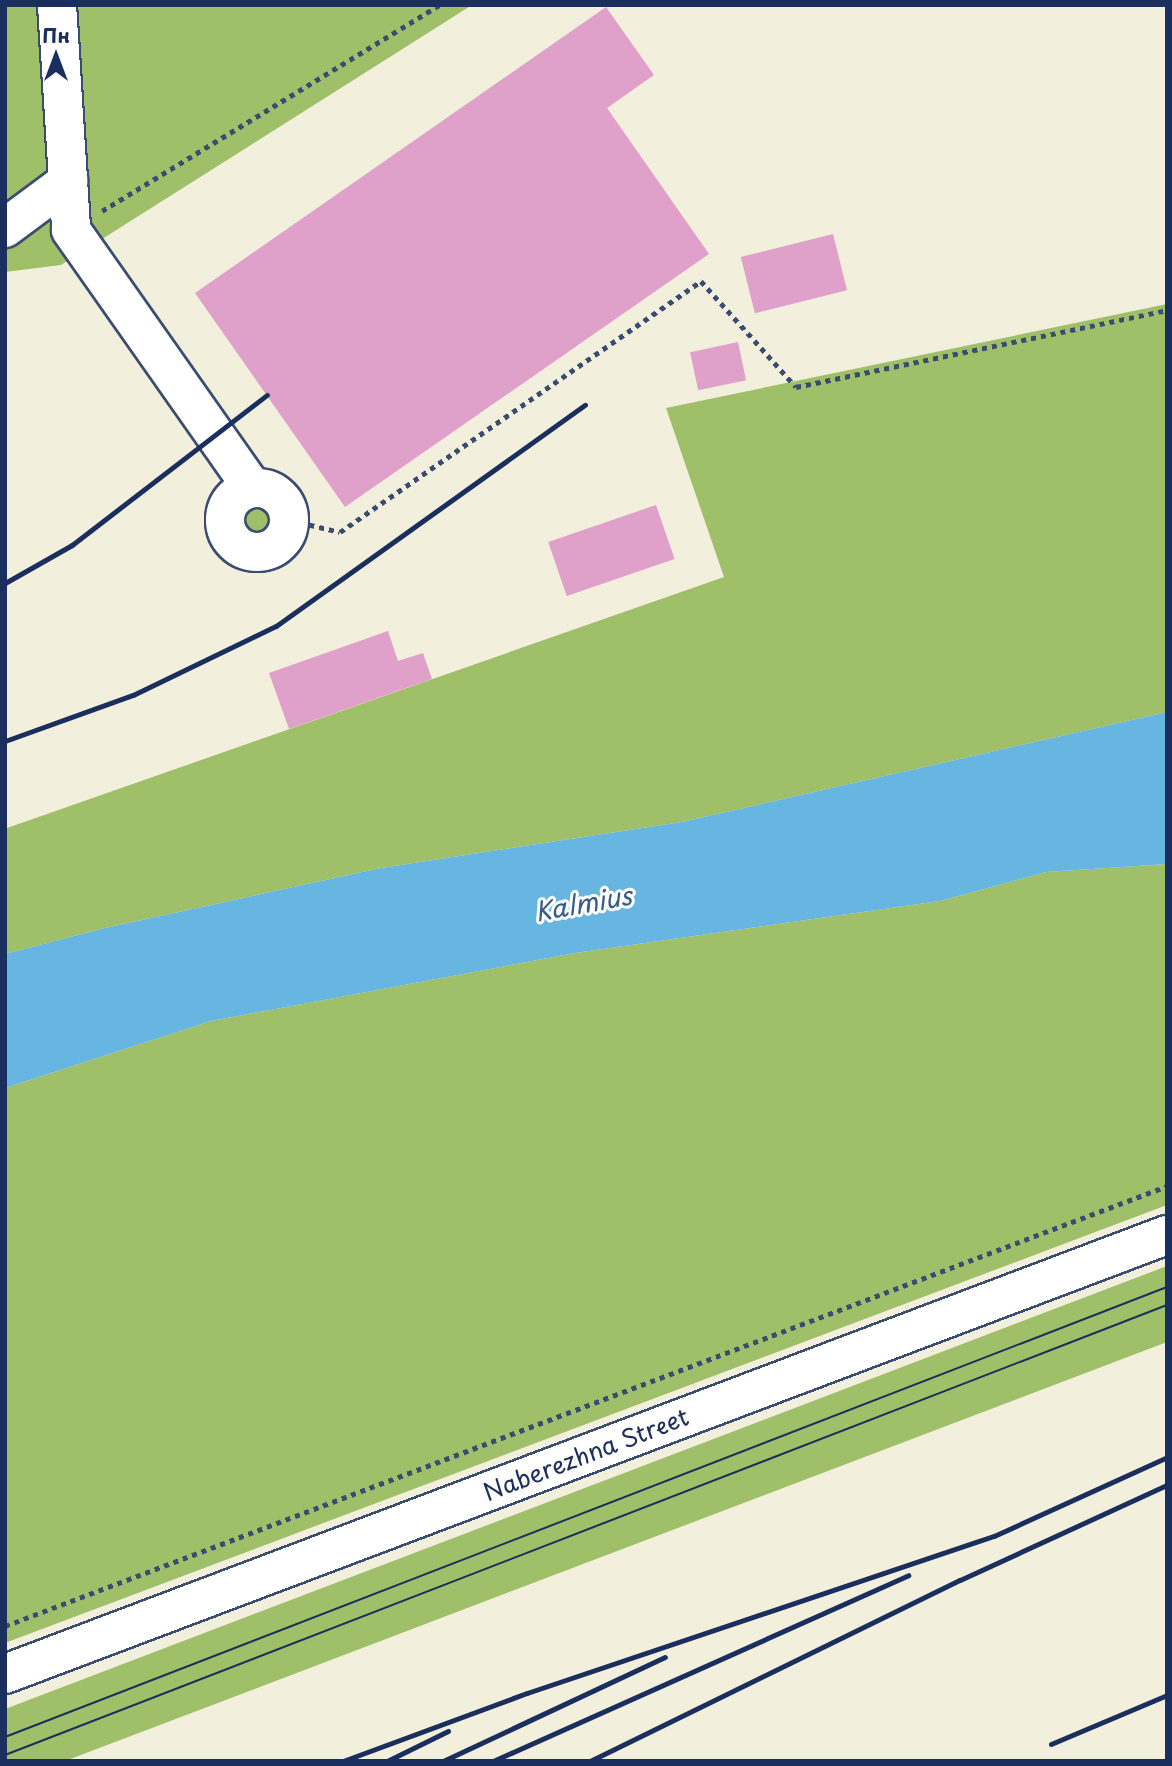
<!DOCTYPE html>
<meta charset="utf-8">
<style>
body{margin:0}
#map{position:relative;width:1172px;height:1766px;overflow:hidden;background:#f3efdd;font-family:"Playpen Sans",sans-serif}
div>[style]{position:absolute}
.green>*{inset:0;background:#9fc068}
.round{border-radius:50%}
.water>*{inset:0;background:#66b6e1}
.building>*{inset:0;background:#dfa1ca;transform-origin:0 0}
.path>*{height:4.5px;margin-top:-2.25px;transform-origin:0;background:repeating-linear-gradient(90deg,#3b4c71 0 5px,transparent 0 10px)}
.roads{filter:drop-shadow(2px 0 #3b4c71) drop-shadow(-2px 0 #3b4c71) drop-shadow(0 2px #3b4c71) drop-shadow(0 -2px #3b4c71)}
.minor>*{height:38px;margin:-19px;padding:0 19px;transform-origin:19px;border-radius:19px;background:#fff}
.minor>.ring{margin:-19px;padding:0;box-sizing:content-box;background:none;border:38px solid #fff;border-radius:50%}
.highway>*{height:38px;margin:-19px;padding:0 19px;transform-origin:19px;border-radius:19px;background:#fff}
.tram>*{height:2px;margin:-1px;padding:0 1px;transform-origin:1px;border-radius:1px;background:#1b2f5e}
.rail>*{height:5px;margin:-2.5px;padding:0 2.5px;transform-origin:2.5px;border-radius:2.5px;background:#1b2f5e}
span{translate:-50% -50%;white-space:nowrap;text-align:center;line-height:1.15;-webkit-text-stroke:6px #fdfcf7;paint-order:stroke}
.street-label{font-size:24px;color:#1b2f5e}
.water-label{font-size:26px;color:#355e8c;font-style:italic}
.frame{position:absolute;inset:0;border:7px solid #1b2f5e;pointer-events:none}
.north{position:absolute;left:21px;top:21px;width:70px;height:70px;-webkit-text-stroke:5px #fdfcf7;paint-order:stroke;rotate:0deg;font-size:19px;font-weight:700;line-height:28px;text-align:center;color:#1b2f5e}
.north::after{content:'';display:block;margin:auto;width:24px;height:32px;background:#1b2f5e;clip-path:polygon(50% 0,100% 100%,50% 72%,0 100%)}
</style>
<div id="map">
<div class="green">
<i style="clip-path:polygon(5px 5px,472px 5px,61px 265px,5px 272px)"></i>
<i style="clip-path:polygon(1167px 304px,1167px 712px,682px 822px,381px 868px,105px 928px,5px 954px,5px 825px,7px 828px,724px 577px,666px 408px)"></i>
<i class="round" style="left:240px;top:503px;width:34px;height:34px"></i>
<i style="clip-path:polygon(1167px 864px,1167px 1205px,5px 1643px,5px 1088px,211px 1021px,575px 953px,940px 901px,1046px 872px)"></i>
<i style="clip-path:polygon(1167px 1266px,1167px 1342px,65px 1761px,5px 1761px,5px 1709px)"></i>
</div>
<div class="water">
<i style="clip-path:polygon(1167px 712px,1167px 864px,1046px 872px,940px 901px,575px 953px,211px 1021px,5px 1088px,5px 954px,105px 928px,381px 868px,682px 822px)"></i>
</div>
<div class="building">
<i style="clip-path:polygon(606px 7px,654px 75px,607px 108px,709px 254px,345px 507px,195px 293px)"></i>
<i style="left:833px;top:234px;width:58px;height:95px;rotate:76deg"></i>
<i style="left:738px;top:342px;width:39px;height:49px;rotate:78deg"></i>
<i style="left:656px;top:505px;width:57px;height:114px;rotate:71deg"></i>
<i style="clip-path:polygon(388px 631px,398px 661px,423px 653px,432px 679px,289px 729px,269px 673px)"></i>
</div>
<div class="path">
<i style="left:102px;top:211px;width:395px;rotate:-31.4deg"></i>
<i style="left:290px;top:520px;width:51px;rotate:13.5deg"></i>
<i style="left:340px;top:532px;width:440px;rotate:-34.8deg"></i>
<i style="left:701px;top:281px;width:142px;rotate:48.1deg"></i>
<i style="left:796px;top:387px;width:379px;rotate:-11.7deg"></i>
<i style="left:5px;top:1626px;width:1243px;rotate:-20.74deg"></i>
</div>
<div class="roads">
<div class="minor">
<i style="left:57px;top:5px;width:225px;rotate:86.4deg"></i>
<i style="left:71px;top:230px;width:315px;rotate:54.9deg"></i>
<i style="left:5px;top:228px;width:79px;rotate:-36.7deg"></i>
<i class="ring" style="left:225px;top:488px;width:26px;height:26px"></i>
</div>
<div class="highway">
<i style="left:5px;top:1674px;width:1242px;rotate:-20.7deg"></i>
</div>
</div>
<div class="tram">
<i style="left:5px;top:1737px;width:1246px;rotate:-21.17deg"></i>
<i style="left:5px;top:1755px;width:1246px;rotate:-21.17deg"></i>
</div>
<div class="rail">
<i style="left:5px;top:583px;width:77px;rotate:-29.6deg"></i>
<i style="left:72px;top:545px;width:246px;rotate:-37.6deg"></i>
<i style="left:5px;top:741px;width:136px;rotate:-19.8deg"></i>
<i style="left:133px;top:695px;width:159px;rotate:-25.8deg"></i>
<i style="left:276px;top:626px;width:380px;rotate:-35.6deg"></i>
<i style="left:1051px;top:1744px;width:126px;rotate:-22.9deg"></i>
<i style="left:343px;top:1761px;width:196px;rotate:-20.3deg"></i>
<i style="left:527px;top:1693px;width:493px;rotate:-18.6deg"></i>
<i style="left:994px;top:1536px;width:190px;rotate:-24.5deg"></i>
<i style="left:387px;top:1761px;width:68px;rotate:-26.2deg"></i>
<i style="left:443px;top:1761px;width:245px;rotate:-25.1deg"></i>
<i style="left:493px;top:1761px;width:455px;rotate:-24.1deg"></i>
<i style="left:590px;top:1761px;width:412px;rotate:-26.1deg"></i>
<i style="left:960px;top:1580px;width:228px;rotate:-24.7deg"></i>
</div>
<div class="street-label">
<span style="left:586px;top:1454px;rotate:-21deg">Naberezhna Street</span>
</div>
<div class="water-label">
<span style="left:583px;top:903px;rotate:-10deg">Kalmius</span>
</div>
<div class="frame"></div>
<div class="north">Пн</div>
</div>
